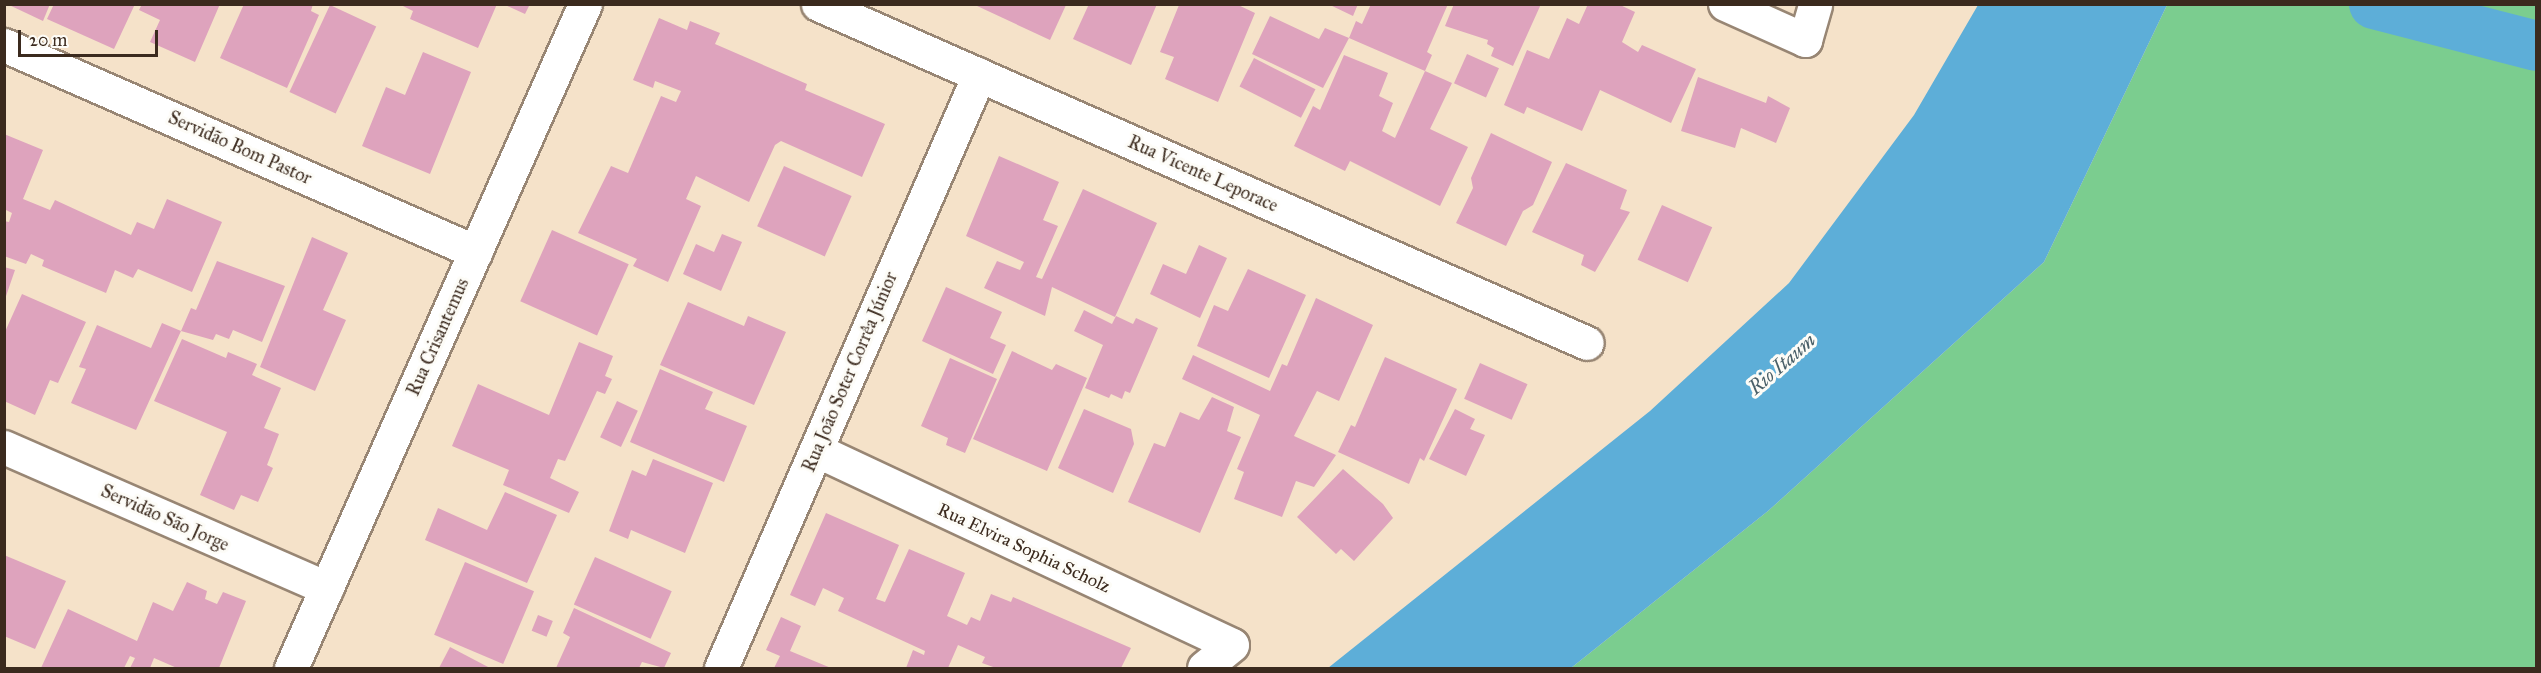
<!DOCTYPE html>
<meta charset="utf-8">
<style>
body{margin:0}
#map{position:relative;width:2541px;height:673px;overflow:hidden;background:#f5e2c9;font-family:"IM FELL Great Primer",serif}
div>[style]{position:absolute}
.green>*{inset:0;background:#7bcd8f}
.water>*{inset:0;background:#5daed8}
.canal>*{height:50px;margin:-25px;padding:0 25px;transform-origin:25px;border-radius:25px;background:#5daed8}
.building>*{inset:0;background:#dea3bd;transform-origin:0 0}
.roads{filter:drop-shadow(2px 0 #988674) drop-shadow(-2px 0 #988674) drop-shadow(0 2px #988674) drop-shadow(0 -2px #988674)}
.minor>*{height:33px;margin:-16.5px;padding:0 16.5px;transform-origin:16.5px;border-radius:16.5px;background:#fff}
span{translate:-50% -50%;white-space:nowrap;text-align:center;line-height:1.15;-webkit-text-stroke:6px #fdfcf7;paint-order:stroke}
.street-label{font-size:18px;color:#3b2a1e}
.water-label{font-size:20px;color:#495f68;font-style:italic}
.frame{position:absolute;inset:0;border:6px solid #3b2a1e;pointer-events:none}
.scale{position:absolute;left:18px;top:30px;width:140px;height:27px;box-sizing:border-box;border:3px solid #3b2a1e;border-top:0;padding-left:8px;font-size:18px;line-height:21px;white-space:nowrap;color:#3b2a1e;-webkit-text-stroke:4px #fdfcf7;paint-order:stroke}
</style>
<div id="map">
<div class="green">
<i style="clip-path:polygon(2167px 5px,2536px 5px,2536px 668px,1571px 668px,1768px 511px,2044px 262px)"></i>
</div>
<div class="water">
<i style="clip-path:polygon(1978px 5px,2167px 5px,2044px 262px,1768px 511px,1571px 668px,1328px 668px,1650px 411px,1789px 283px,1914px 115px)"></i>
</div>
<div class="canal">
<i style="left:2374px;top:4px;width:167px;rotate:14.5deg"></i>
</div>
<div class="building">
<i style="clip-path:polygon(7px 4px,50px 4px,43px 21px)"></i>
<i style="clip-path:polygon(54px 4px,135px 4px,114px 49px,47px 19px)"></i>
<i style="clip-path:polygon(142px 4px,220px 4px,195px 62px,150px 42px,160px 20px,139px 10px)"></i>
<i style="clip-path:polygon(244px 4px,313px 4px,311px 11px,319px 15px,287px 88px,220px 58px)"></i>
<i style="clip-path:polygon(399px 4px,497px 4px,478px 48px,410px 19px,413px 11px)"></i>
<i style="clip-path:polygon(503px 4px,530px 4px,525px 14px)"></i>
<i style="clip-path:polygon(1089px 4px,1157px 4px,1131px 65px,1073px 39px)"></i>
<i style="clip-path:polygon(1201px 4px,1236px 4px,1255px 13px,1218px 102px,1165px 79px,1174px 57px,1160px 52px,1179px 5px)"></i>
<i style="clip-path:polygon(1328px 4px,1358px 4px,1353px 16px)"></i>
<i style="clip-path:polygon(1371px 4px,1448px 4px,1427px 52px,1432px 55px,1425px 71px,1349px 38px,1356px 21px,1362px 24px)"></i>
<i style="clip-path:polygon(1454px 4px,1541px 4px,1513px 66px,1491px 56px,1494px 48px,1487px 44px,1488px 40px,1445px 26px)"></i>
<i style="clip-path:polygon(1588px 4px,1618px 4px,1635px 12px,1622px 42px,1638px 52px,1642px 45px,1696px 69px,1671px 123px,1600px 90px,1582px 131px,1527px 107px,1524px 114px,1504px 105px,1527px 50px,1549px 59px,1567px 18px,1579px 24px)"></i>
<i style="left:330px;top:5px;width:51px;height:96px;rotate:25deg"></i>
<i style="clip-path:polygon(975px 5px,1066px 5px,1050px 40px)"></i>
<i style="clip-path:polygon(1270px 16px,1319px 39px,1325px 28px,1349px 38px,1323px 88px,1252px 54px)"></i>
<i style="clip-path:polygon(659px 18px,687px 30px,690px 21px,720px 33px,715px 44px,807px 84px,805px 90px,885px 124px,862px 177px,781px 141px,775px 145px,749px 202px,696px 176px,686px 199px,701px 206px,668px 282px,633px 266px,637px 259px,578px 233px,611px 166px,628px 173px,661px 96px,676px 102px,681px 91px,655px 81px,653px 88px,633px 80px)"></i>
<i style="clip-path:polygon(423px 52px,471px 72px,430px 174px,362px 146px,386px 87px,405px 95px)"></i>
<i style="left:1467px;top:54px;width:35px;height:32px;rotate:24deg"></i>
<i style="clip-path:polygon(1344px 55px,1388px 73px,1379px 96px,1393px 103px,1382px 131px,1395px 138px,1425px 71px,1452px 83px,1430px 129px,1468px 147px,1440px 206px,1350px 161px,1345px 171px,1294px 146px,1313px 106px,1320px 110px)"></i>
<i style="left:1254px;top:58px;width:69px;height:32px;rotate:27deg"></i>
<i style="clip-path:polygon(1698px 77px,1766px 103px,1768px 96px,1790px 108px,1776px 143px,1741px 128px,1735px 148px,1681px 131px)"></i>
<i style="clip-path:polygon(1491px 133px,1552px 162px,1533px 205px,1523px 211px,1506px 246px,1456px 223px,1473px 188px,1471px 178px)"></i>
<i style="clip-path:polygon(4px 134px,43px 150px,23px 199px,50px 210px,55px 200px,131px 235px,137px 222px,154px 229px,167px 199px,222px 222px,192px 292px,138px 269px,133px 278px,115px 270px,106px 293px,42px 266px,44px 260px,31px 254px,26px 264px,4px 256px,4px 221px,9px 222px,12px 213px,4px 209px)"></i>
<i style="clip-path:polygon(999px 156px,1059px 182px,1043px 220px,1058px 226px,1036px 277px,1042px 279px,1083px 189px,1157px 223px,1115px 317px,1052px 287px,1045px 316px,984px 288px,997px 261px,1020px 270px,1024px 262px,966px 236px)"></i>
<i style="clip-path:polygon(1566px 163px,1627px 190px,1620px 209px,1630px 212px,1595px 272px,1581px 265px,1584px 255px,1532px 232px)"></i>
<i style="left:784px;top:166px;width:74px;height:66px;rotate:24deg"></i>
<i style="left:1662px;top:205px;width:55px;height:60px;rotate:24deg"></i>
<i style="left:552px;top:230px;width:84px;height:78px;rotate:24deg"></i>
<i style="clip-path:polygon(722px 234px,742px 242px,721px 291px,683px 274px,696px 244px,714px 252px)"></i>
<i style="clip-path:polygon(312px 237px,348px 253px,323px 310px,346px 320px,315px 391px,260px 367px)"></i>
<i style="clip-path:polygon(1199px 245px,1227px 258px,1200px 318px,1150px 294px,1163px 264px,1186px 274px)"></i>
<i style="clip-path:polygon(217px 261px,285px 286px,262px 342px,233px 330px,229px 339px,216px 334px,213px 340px,181px 331px,191px 308px,196px 310px)"></i>
<i style="clip-path:polygon(4px 267px,15px 270px,5px 299px,4px 299px)"></i>
<i style="clip-path:polygon(1248px 269px,1306px 295px,1269px 378px,1197px 346px,1214px 305px,1228px 311px)"></i>
<i style="clip-path:polygon(946px 287px,1002px 312px,990px 338px,1006px 345px,993px 374px,922px 341px)"></i>
<i style="clip-path:polygon(22px 294px,86px 322px,58px 383px,50px 380px,35px 415px,4px 401px,4px 334px)"></i>
<i style="clip-path:polygon(1316px 298px,1373px 325px,1339px 401px,1317px 391px,1296px 432px,1294px 436px,1336px 455px,1314px 487px,1296px 481px,1282px 517px,1234px 499px,1244px 472px,1237px 469px,1260px 415px,1182px 379px,1193px 355px,1270px 391px,1282px 364px,1287px 366px)"></i>
<i style="clip-path:polygon(688px 302px,744px 326px,748px 316px,786px 332px,754px 405px,660px 365px)"></i>
<i style="clip-path:polygon(1084px 310px,1112px 324px,1116px 316px,1133px 324px,1136px 318px,1158px 328px,1130px 393px,1125px 391px,1122px 399px,1111px 394px,1109px 398px,1085px 388px,1103px 345px,1074px 331px)"></i>
<i style="clip-path:polygon(162px 323px,181px 331px,136px 430px,71px 403px,86px 369px,79px 367px,97px 325px,151px 348px)"></i>
<i style="clip-path:polygon(182px 339px,226px 358px,228px 352px,257px 364px,252px 375px,281px 388px,264px 428px,279px 434px,267px 465px,273px 468px,258px 502px,241px 495px,234px 510px,200px 495px,227px 432px,154px 401px)"></i>
<i style="clip-path:polygon(579px 342px,613px 356px,605px 376px,612px 379px,605px 394px,597px 391px,565px 461px,558px 459px,550px 478px,579px 492px,569px 513px,503px 485px,509px 470px,452px 446px,478px 384px,549px 415px)"></i>
<i style="clip-path:polygon(1012px 351px,1052px 370px,1056px 364px,1087px 378px,1047px 471px,973px 439px)"></i>
<i style="clip-path:polygon(1385px 357px,1457px 389px,1424px 461px,1420px 458px,1409px 484px,1338px 452px,1351px 425px,1355px 427px)"></i>
<i style="clip-path:polygon(950px 358px,997px 379px,965px 453px,946px 445px,948px 438px,921px 426px)"></i>
<i style="left:1480px;top:363px;width:52px;height:39px;rotate:24deg"></i>
<i style="clip-path:polygon(660px 369px,713px 392px,705px 409px,747px 426px,724px 482px,630px 442px)"></i>
<i style="clip-path:polygon(1212px 397px,1234px 407px,1227px 431px,1241px 437px,1200px 533px,1128px 502px,1154px 443px,1165px 447px,1180px 412px,1199px 420px)"></i>
<i style="left:617px;top:401px;width:23px;height:40px;rotate:25deg"></i>
<i style="clip-path:polygon(1084px 409px,1131px 429px,1134px 444px,1113px 493px,1058px 468px)"></i>
<i style="clip-path:polygon(1455px 409px,1475px 419px,1470px 429px,1485px 435px,1466px 476px,1429px 459px)"></i>
<i style="clip-path:polygon(653px 459px,713px 483px,685px 553px,631px 530px,628px 539px,609px 531px,632px 470px,646px 476px)"></i>
<i style="clip-path:polygon(1343px 469px,1383px 504px,1393px 518px,1354px 561px,1341px 549px,1336px 554px,1297px 517px)"></i>
<i style="clip-path:polygon(505px 492px,557px 515px,527px 583px,425px 540px,438px 508px,487px 530px)"></i>
<i style="clip-path:polygon(826px 513px,899px 545px,876px 599px,885px 602px,909px 549px,965px 573px,947px 616px,967px 625px,971px 617px,980px 621px,991px 594px,1011px 602px,1013px 597px,1131px 648px,1121px 668px,996px 668px,982px 663px,985px 657px,958px 645px,948px 668px,906px 668px,913px 650px,924px 655px,925px 651px,838px 611px,844px 598px,823px 588px,815px 606px,790px 595px)"></i>
<i style="clip-path:polygon(4px 555px,66px 581px,35px 649px,4px 636px)"></i>
<i style="left:595px;top:557px;width:84px;height:52px;rotate:24deg"></i>
<i style="left:465px;top:562px;width:75px;height:79px;rotate:23deg"></i>
<i style="clip-path:polygon(187px 582px,207px 591px,205px 599px,217px 604px,223px 592px,246px 601px,219px 668px,177px 668px,154px 658px,150px 668px,130px 668px,135px 658px,130px 656px,124px 668px,41px 668px,68px 609px,137px 641px,153px 602px,173px 611px)"></i>
<i style="clip-path:polygon(574px 608px,671px 653px,664px 668px,642px 662px,639px 668px,556px 668px,570px 637px,563px 633px)"></i>
<i style="left:538px;top:615px;width:16px;height:17px;rotate:22deg"></i>
<i style="clip-path:polygon(781px 617px,801px 626px,790px 651px,831px 668px,774px 668px,780px 656px,766px 650px)"></i>
<i style="clip-path:polygon(450px 647px,490px 668px,439px 668px)"></i>
</div>
<div class="roads">
<div class="minor">
<i style="left:818px;top:4px;width:840px;rotate:23.79deg"></i>
<i style="left:1725px;top:4px;width:88px;rotate:24.2deg"></i>
<i style="left:1805px;top:40px;width:37px;rotate:-74deg"></i>
<i style="left:4px;top:45px;width:515px;rotate:23.68deg"></i>
<i style="left:4px;top:447px;width:352px;rotate:23.6deg"></i>
<i style="left:816px;top:450px;width:459px;rotate:25.1deg"></i>
<i style="left:1232px;top:645px;width:36px;rotate:141deg"></i>
<i style="left:291px;top:668px;width:726px;rotate:-66.12deg"></i>
<i style="left:721px;top:668px;width:647px;rotate:-66.49deg"></i>
</div>
</div>
<div class="street-label">
<span style="left:240px;top:148px;rotate:24deg">Servidão Bom Pastor</span>
<span style="left:1203px;top:174px;rotate:24deg">Rua Vicente Leporace</span>
<span style="left:438px;top:337px;rotate:-66deg">Rua Crisantemus</span>
<span style="left:850px;top:372px;rotate:-67deg">Rua João Soter Corrêa Júnior</span>
<span style="left:165px;top:518px;rotate:24deg">Servidão São Jorge</span>
<span style="left:1024px;top:548px;rotate:25deg">Rua Elvira Sophia Scholz</span>
</div>
<div class="water-label">
<span style="left:1782px;top:364px;rotate:-41deg">Rio Itaum</span>
</div>
<div class="frame"></div>
<div class="scale">20 m</div>
</div>
